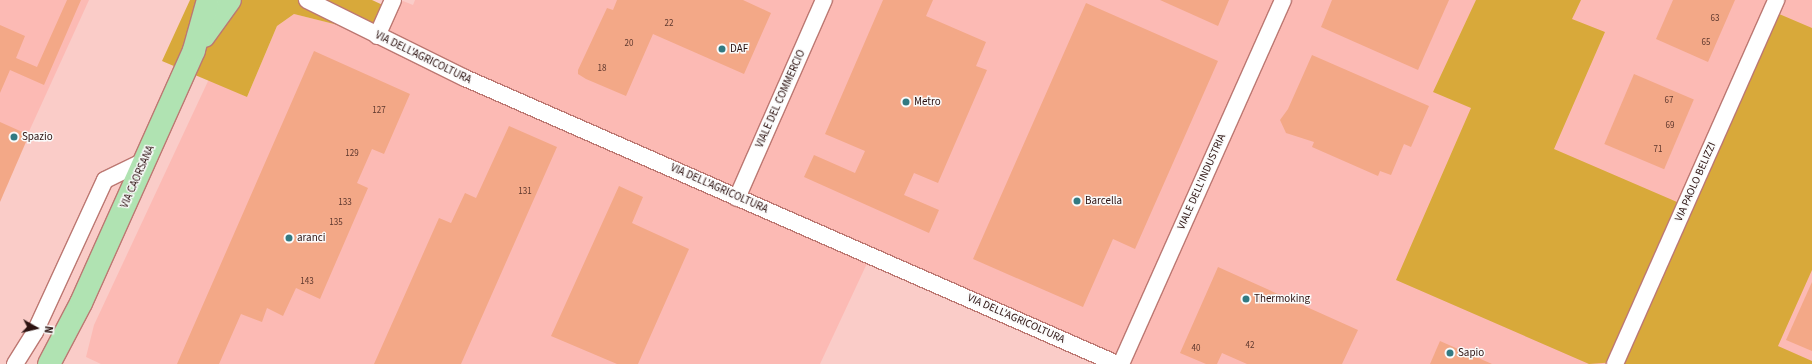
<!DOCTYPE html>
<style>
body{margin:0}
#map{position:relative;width:1812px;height:364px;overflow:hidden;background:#faccc8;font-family:"Source Sans 3",sans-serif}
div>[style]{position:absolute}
.built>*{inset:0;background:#fcbab4}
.green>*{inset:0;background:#d8a93a}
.building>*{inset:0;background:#f3a887;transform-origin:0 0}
.roads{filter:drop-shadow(1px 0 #bc7872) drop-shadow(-1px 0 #bc7872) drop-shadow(0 1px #bc7872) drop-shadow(0 -1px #bc7872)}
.street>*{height:16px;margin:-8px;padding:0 8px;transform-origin:8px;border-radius:8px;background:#fff}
.primary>*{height:22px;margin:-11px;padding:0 11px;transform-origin:11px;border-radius:11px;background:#b0e3b2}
.dots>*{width:11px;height:11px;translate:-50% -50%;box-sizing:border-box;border:2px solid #fafafa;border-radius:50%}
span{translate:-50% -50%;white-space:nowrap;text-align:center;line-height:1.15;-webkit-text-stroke:3px #fafafa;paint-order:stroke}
.number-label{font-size:9px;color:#5e382e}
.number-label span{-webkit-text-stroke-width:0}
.poi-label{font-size:11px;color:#2c1210}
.left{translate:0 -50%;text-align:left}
.street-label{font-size:11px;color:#2c1210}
.north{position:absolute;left:16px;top:308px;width:40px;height:40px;-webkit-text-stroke:3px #fafafa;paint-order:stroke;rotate:98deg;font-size:11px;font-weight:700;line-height:16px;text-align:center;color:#2c1210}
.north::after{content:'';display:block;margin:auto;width:14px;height:18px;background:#2c1210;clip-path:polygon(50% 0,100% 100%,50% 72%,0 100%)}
</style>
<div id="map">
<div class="built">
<i style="clip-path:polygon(0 0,89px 0,0 195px)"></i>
<i style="clip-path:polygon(415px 0,1812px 0,1812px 364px,1616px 362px,1602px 364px,1115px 364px,870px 257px,820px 364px,101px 364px,86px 357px,94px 325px,209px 79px,247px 97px,277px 26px,294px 14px,378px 35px,387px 7px,403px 1px,413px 5px)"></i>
</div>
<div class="green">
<i style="clip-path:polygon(190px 0,372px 0,387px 7px,378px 35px,294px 14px,277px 26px,247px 97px,162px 61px)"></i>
<i style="clip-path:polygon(1476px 0,1581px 0,1572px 19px,1605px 32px,1554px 149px,1684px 205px,1772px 11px,1812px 28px,1812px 270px,1778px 346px,1812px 361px,1812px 364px,1621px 364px,1616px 362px,1589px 364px,1396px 280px,1471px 108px,1433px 92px)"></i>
</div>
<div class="building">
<i style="clip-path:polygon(67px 0,81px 0,44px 85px,10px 70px,0 93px,0 25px,25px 36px,16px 58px,37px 67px)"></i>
<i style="clip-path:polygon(617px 0,743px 0,771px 13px,744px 74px,653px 34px,626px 96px,586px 79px,578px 74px,578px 70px,607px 8px,613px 10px)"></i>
<i style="clip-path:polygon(883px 0,933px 0,926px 16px,986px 42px,976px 66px,987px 70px,938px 183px,914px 173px,904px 195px,939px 210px,929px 233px,804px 177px,814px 155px,855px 173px,865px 151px,825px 134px)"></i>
<i style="clip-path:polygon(1160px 0,1229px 0,1218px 26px)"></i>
<i style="clip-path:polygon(1332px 0,1449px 0,1418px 70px,1321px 27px)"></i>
<i style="clip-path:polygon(1673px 0,1735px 0,1708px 62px,1656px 39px)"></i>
<i style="clip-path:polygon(1086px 3px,1218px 61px,1135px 249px,1113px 239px,1083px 307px,973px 259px)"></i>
<i style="clip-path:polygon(314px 51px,410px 94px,384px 154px,372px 149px,357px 183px,368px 188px,320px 299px,296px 288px,283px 316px,267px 308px,262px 322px,241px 314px,219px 364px,177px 364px)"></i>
<i style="clip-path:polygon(1312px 55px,1429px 106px,1411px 147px,1404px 144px,1391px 175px,1380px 171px,1378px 176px,1312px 147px,1314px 142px,1286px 133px,1280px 120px,1288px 109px)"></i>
<i style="left:1634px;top:74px;width:65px;height:76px;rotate:23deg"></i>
<i style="clip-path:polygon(0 122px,29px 135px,0 202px)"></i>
<i style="clip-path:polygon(509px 126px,557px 147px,461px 364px,374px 364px,439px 218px,451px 223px,465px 193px,476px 198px)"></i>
<i style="clip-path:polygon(619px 186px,643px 197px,632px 223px,689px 249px,638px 364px,617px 364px,551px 336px)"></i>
<i style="clip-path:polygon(1218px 267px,1358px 330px,1342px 364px,1247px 364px,1222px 353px,1217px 364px,1206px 364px,1180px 353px)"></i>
<i style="clip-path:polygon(1812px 282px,1812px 351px,1786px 340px)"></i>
<i style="clip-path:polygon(1440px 341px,1492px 364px,1430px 364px)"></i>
</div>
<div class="roads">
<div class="street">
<i style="left:307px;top:0;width:176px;rotate:26.3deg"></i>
<i style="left:465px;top:78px;width:712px;rotate:23.68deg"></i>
<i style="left:377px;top:36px;width:39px;rotate:-66deg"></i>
<i style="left:737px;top:198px;width:216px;rotate:-66.3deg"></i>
<i style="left:15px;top:364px;width:38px;rotate:-58deg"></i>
<i style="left:35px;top:332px;width:167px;rotate:-65.3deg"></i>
<i style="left:105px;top:180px;width:43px;rotate:-26deg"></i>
<i style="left:1121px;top:364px;width:398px;rotate:-66deg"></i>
<i style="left:1615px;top:364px;width:398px;rotate:-66.1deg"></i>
</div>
<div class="primary">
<i style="left:204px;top:36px;width:44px;rotate:-54.2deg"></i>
<i style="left:49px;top:364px;width:69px;rotate:-62.3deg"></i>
<i style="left:81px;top:303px;width:277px;rotate:-65.9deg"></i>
<i style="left:194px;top:50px;width:52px;rotate:-74.4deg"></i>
</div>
</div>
<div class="dots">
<i style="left:722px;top:49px;background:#327a82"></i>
<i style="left:906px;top:102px;background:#327a82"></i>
<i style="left:14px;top:137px;background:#327a82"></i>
<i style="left:1077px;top:201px;background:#327a82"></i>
<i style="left:289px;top:238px;background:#327a82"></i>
<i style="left:1246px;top:299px;background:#327a82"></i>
<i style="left:1450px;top:353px;background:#327a82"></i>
</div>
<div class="number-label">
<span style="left:1715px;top:19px">63</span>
<span style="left:669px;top:24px">22</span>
<span style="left:1706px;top:43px">65</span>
<span style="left:629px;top:44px">20</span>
<span style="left:602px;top:69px">18</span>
<span style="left:1669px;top:101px">67</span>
<span style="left:379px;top:111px">127</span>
<span style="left:1670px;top:126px">69</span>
<span style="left:1658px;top:150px">71</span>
<span style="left:352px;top:154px">129</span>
<span style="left:525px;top:192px">131</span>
<span style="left:345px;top:203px">133</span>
<span style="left:336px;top:223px">135</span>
<span style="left:307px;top:282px">143</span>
<span style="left:1250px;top:346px">42</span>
<span style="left:1196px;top:349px">40</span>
</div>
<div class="poi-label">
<span class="left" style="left:730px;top:49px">DAF</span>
<span class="left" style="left:914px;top:102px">Metro</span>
<span class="left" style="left:22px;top:137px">Spazio</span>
<span class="left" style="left:1085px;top:201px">Barcella</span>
<span class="left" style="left:297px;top:238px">aranci</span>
<span class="left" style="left:1254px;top:299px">Thermoking</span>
<span class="left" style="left:1458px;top:353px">Sapio</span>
</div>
<div class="street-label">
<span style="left:423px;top:58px;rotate:26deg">VIA DELL'AGRICOLTURA</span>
<span style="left:781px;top:99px;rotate:-66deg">VIALE DEL COMMERCIO</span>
<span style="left:138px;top:177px;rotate:-66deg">VIA CAORSANA</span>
<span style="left:1202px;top:182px;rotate:-66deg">VIALE DELL'INDUSTRIA</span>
<span style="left:1696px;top:182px;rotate:-66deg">VIA PAOLO BELIZZI</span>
<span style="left:719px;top:189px;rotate:24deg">VIA DELL'AGRICOLTURA</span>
<span style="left:1016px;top:319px;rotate:24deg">VIA DELL'AGRICOLTURA</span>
</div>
<div class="north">N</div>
</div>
